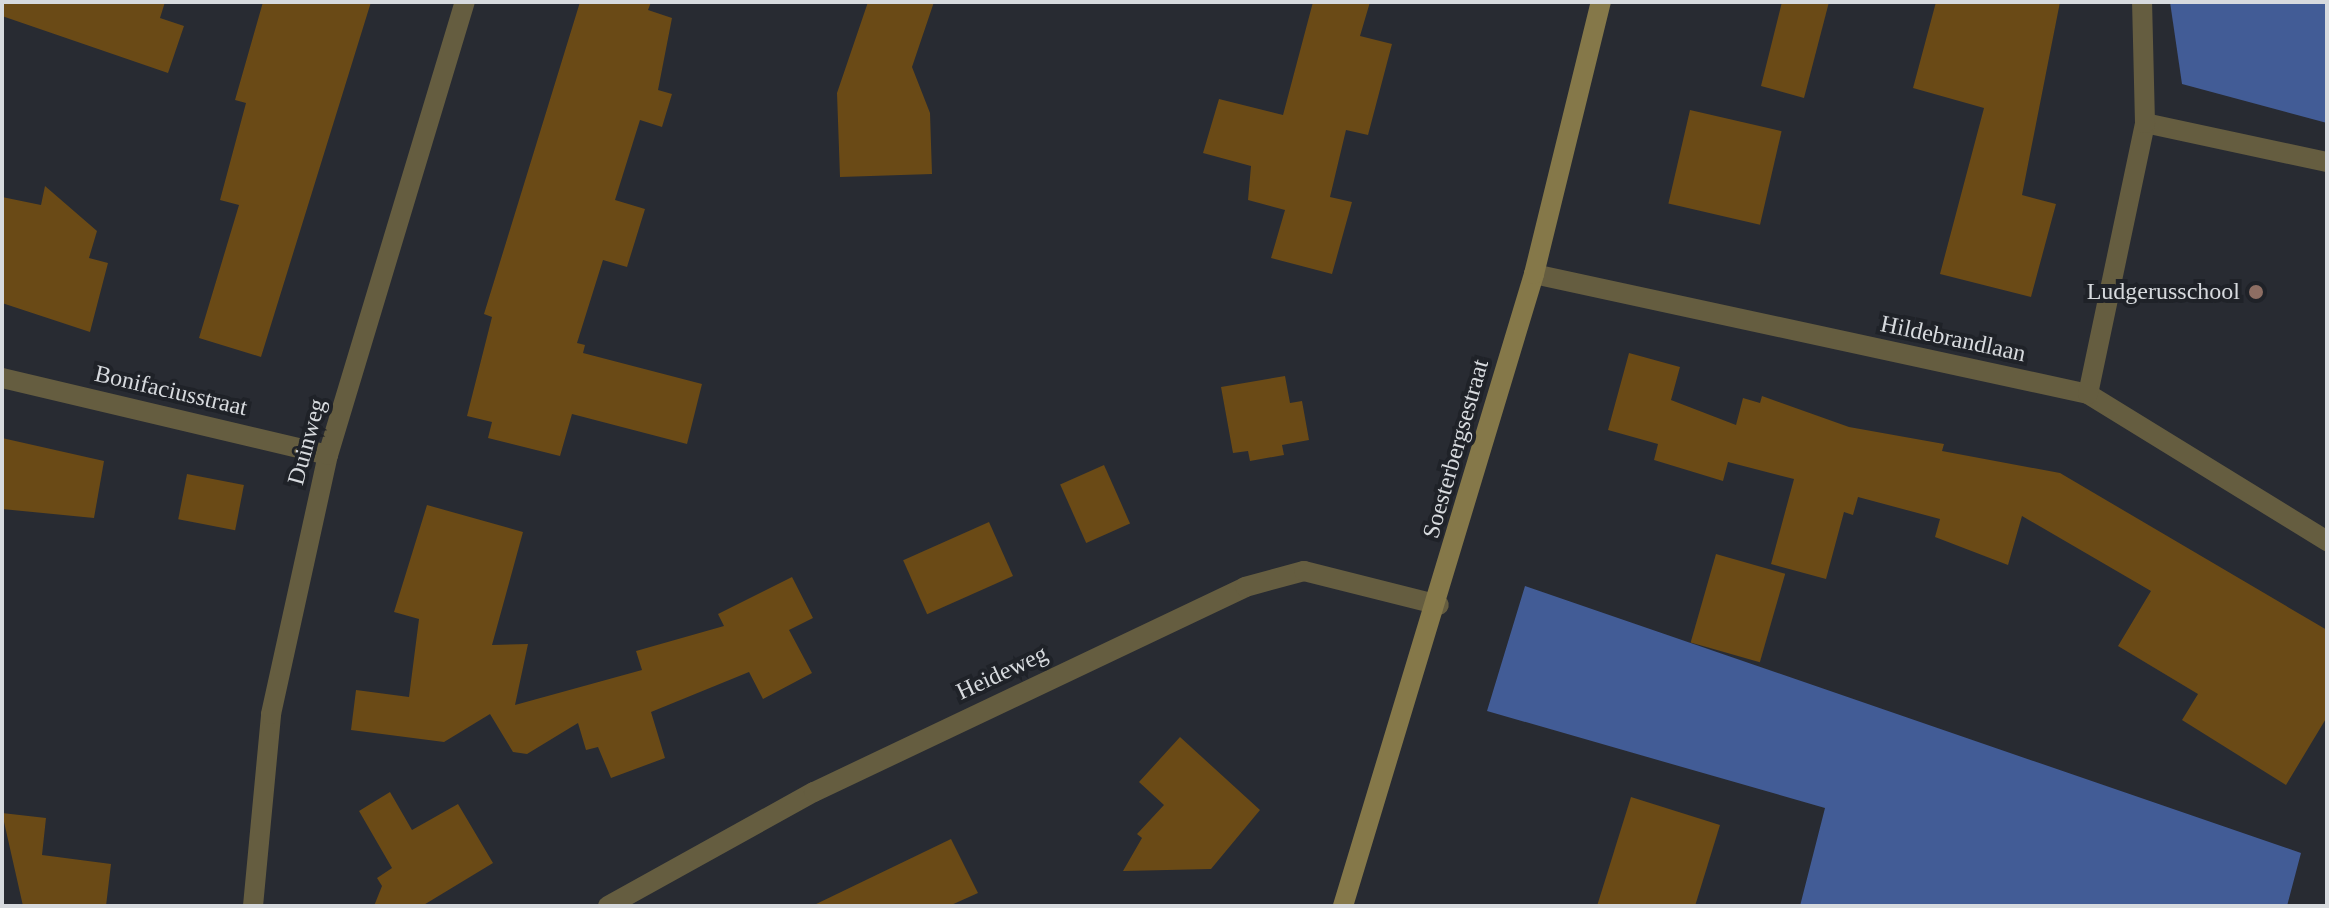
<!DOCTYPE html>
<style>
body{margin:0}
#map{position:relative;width:2329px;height:908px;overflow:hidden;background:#282b32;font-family:Georgia,serif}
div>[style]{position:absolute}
.forest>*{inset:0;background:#425c96}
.building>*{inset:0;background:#6a4a16;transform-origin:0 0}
.street>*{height:20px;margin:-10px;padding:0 10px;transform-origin:10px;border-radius:10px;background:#655d40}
.secondary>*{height:20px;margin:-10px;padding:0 10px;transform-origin:10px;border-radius:10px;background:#857849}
.dots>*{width:22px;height:22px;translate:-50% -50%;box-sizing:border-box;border:4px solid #1f2228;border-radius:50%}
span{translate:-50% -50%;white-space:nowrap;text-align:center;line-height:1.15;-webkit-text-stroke:8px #1f2228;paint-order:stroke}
.poi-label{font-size:24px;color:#d7dade}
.right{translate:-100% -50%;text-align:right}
.street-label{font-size:24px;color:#d7dade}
.frame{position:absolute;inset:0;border:4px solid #d7dade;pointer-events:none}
</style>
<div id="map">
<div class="forest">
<i style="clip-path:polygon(2170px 2px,2327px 2px,2327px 123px,2182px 84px)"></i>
<i style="clip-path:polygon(1525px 586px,2301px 853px,2287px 906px,1800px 906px,1825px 808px,1487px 711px)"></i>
</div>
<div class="building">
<i style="clip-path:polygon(2px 2px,165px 2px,160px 18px,184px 26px,168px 73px,2px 16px)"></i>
<i style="clip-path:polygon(263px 2px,371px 2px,261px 357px,199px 338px,239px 205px,220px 200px,246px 103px,235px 100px)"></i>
<i style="clip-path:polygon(580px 2px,651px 2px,648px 10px,672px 18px,658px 90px,672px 94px,662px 127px,640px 120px,615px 200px,645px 209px,627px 267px,603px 260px,577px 343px,585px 345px,583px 353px,702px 384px,687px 444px,572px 414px,560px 456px,488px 438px,492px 422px,467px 416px,492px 317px,484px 314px)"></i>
<i style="clip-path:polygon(868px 2px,934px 2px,912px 67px,930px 113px,932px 174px,840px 177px,837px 93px)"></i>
<i style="clip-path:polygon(1313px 2px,1370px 2px,1360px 36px,1392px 44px,1368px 135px,1346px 130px,1330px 197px,1352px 202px,1332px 274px,1271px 258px,1285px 210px,1248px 200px,1251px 166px,1203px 153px,1219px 99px,1283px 115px)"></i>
<i style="clip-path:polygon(1782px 2px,1829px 2px,1804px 98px,1761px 86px)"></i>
<i style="clip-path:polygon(1936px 2px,2060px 2px,2022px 195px,2056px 204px,2031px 297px,1940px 274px,1984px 108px,1913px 88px)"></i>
<i style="left:1690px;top:110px;width:94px;height:96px;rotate:13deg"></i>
<i style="clip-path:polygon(45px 186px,97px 231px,89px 258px,108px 263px,90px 332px,2px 303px,2px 197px,41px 205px)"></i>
<i style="clip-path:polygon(1629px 353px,1680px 367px,1671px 400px,1736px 425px,1743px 398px,1760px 403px,1762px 396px,1849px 427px,1944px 444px,1942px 451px,2060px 473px,2327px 630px,2327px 717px,2286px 785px,2182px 720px,2198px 694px,2118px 646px,2151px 591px,2022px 516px,2008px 565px,1935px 537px,1940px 519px,1858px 497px,1853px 515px,1844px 512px,1826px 579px,1771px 564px,1794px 479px,1728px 462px,1723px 481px,1654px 460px,1658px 444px,1608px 430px)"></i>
<i style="clip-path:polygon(1285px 376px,1290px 403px,1302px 401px,1309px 440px,1282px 445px,1284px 455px,1250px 461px,1248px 451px,1233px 453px,1221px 387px)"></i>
<i style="clip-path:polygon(2px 438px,104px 461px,94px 518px,2px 509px)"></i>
<i style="left:1104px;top:465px;width:64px;height:48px;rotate:66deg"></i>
<i style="left:187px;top:474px;width:58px;height:46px;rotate:11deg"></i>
<i style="clip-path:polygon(427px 505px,523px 532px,492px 645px,528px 644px,515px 705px,642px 670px,636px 651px,724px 626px,718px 614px,792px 577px,813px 618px,789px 630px,812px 673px,763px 699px,749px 672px,651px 712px,665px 758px,611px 778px,598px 747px,586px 750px,578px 723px,527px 754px,513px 752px,490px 714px,444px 742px,351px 730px,356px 690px,409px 697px,419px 619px,394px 612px)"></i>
<i style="left:989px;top:522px;width:59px;height:94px;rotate:66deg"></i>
<i style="left:1716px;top:554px;width:72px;height:92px;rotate:16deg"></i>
<i style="clip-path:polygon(1180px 737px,1260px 810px,1211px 869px,1123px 871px,1142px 838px,1137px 834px,1164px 805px,1139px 782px)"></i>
<i style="clip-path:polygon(390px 792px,412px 830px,458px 804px,493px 863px,422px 906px,374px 906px,382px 886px,377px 878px,392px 868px,359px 811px)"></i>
<i style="clip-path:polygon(1631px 797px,1720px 825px,1695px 906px,1597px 906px)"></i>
<i style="clip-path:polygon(2px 813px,46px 818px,42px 855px,111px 864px,106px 906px,23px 906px)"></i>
<i style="clip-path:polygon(951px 839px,978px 893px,949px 906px,812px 906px)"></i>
</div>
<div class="street">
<i style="left:2145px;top:123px;width:186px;rotate:12.1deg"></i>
<i style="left:1534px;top:274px;width:567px;rotate:12.22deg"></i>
<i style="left:2088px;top:394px;width:281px;rotate:31.6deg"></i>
<i style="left:2px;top:378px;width:335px;rotate:13.3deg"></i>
<i style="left:2088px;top:394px;width:277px;rotate:-78.1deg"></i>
<i style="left:2145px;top:123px;width:121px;rotate:-91.4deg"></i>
<i style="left:253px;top:906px;width:193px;rotate:-84.6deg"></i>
<i style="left:271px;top:714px;width:265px;rotate:-77.6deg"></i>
<i style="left:328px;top:455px;width:473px;rotate:-73.2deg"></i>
<i style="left:608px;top:906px;width:235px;rotate:-29deg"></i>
<i style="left:814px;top:792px;width:477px;rotate:-25.4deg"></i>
<i style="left:1245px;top:587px;width:61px;rotate:-15.2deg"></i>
<i style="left:1304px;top:571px;width:139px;rotate:14.1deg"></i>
</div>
<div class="secondary">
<i style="left:1343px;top:906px;width:660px;rotate:-73.18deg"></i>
<i style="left:1534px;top:274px;width:280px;rotate:-76.2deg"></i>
</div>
<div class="dots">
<i style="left:2256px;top:292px;background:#8d6e63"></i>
</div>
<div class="poi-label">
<span class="right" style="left:2240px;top:292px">Ludgerusschool</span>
</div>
<div class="street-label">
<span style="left:1953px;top:339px;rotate:12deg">Hildebrandlaan</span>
<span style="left:171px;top:391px;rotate:13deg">Bonifaciusstraat</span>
<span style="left:307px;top:442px;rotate:-75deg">Duinweg</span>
<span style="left:1456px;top:449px;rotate:-74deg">Soesterbergsestraat</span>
<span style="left:1002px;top:673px;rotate:-25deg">Heideweg</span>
</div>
<div class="frame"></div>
</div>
